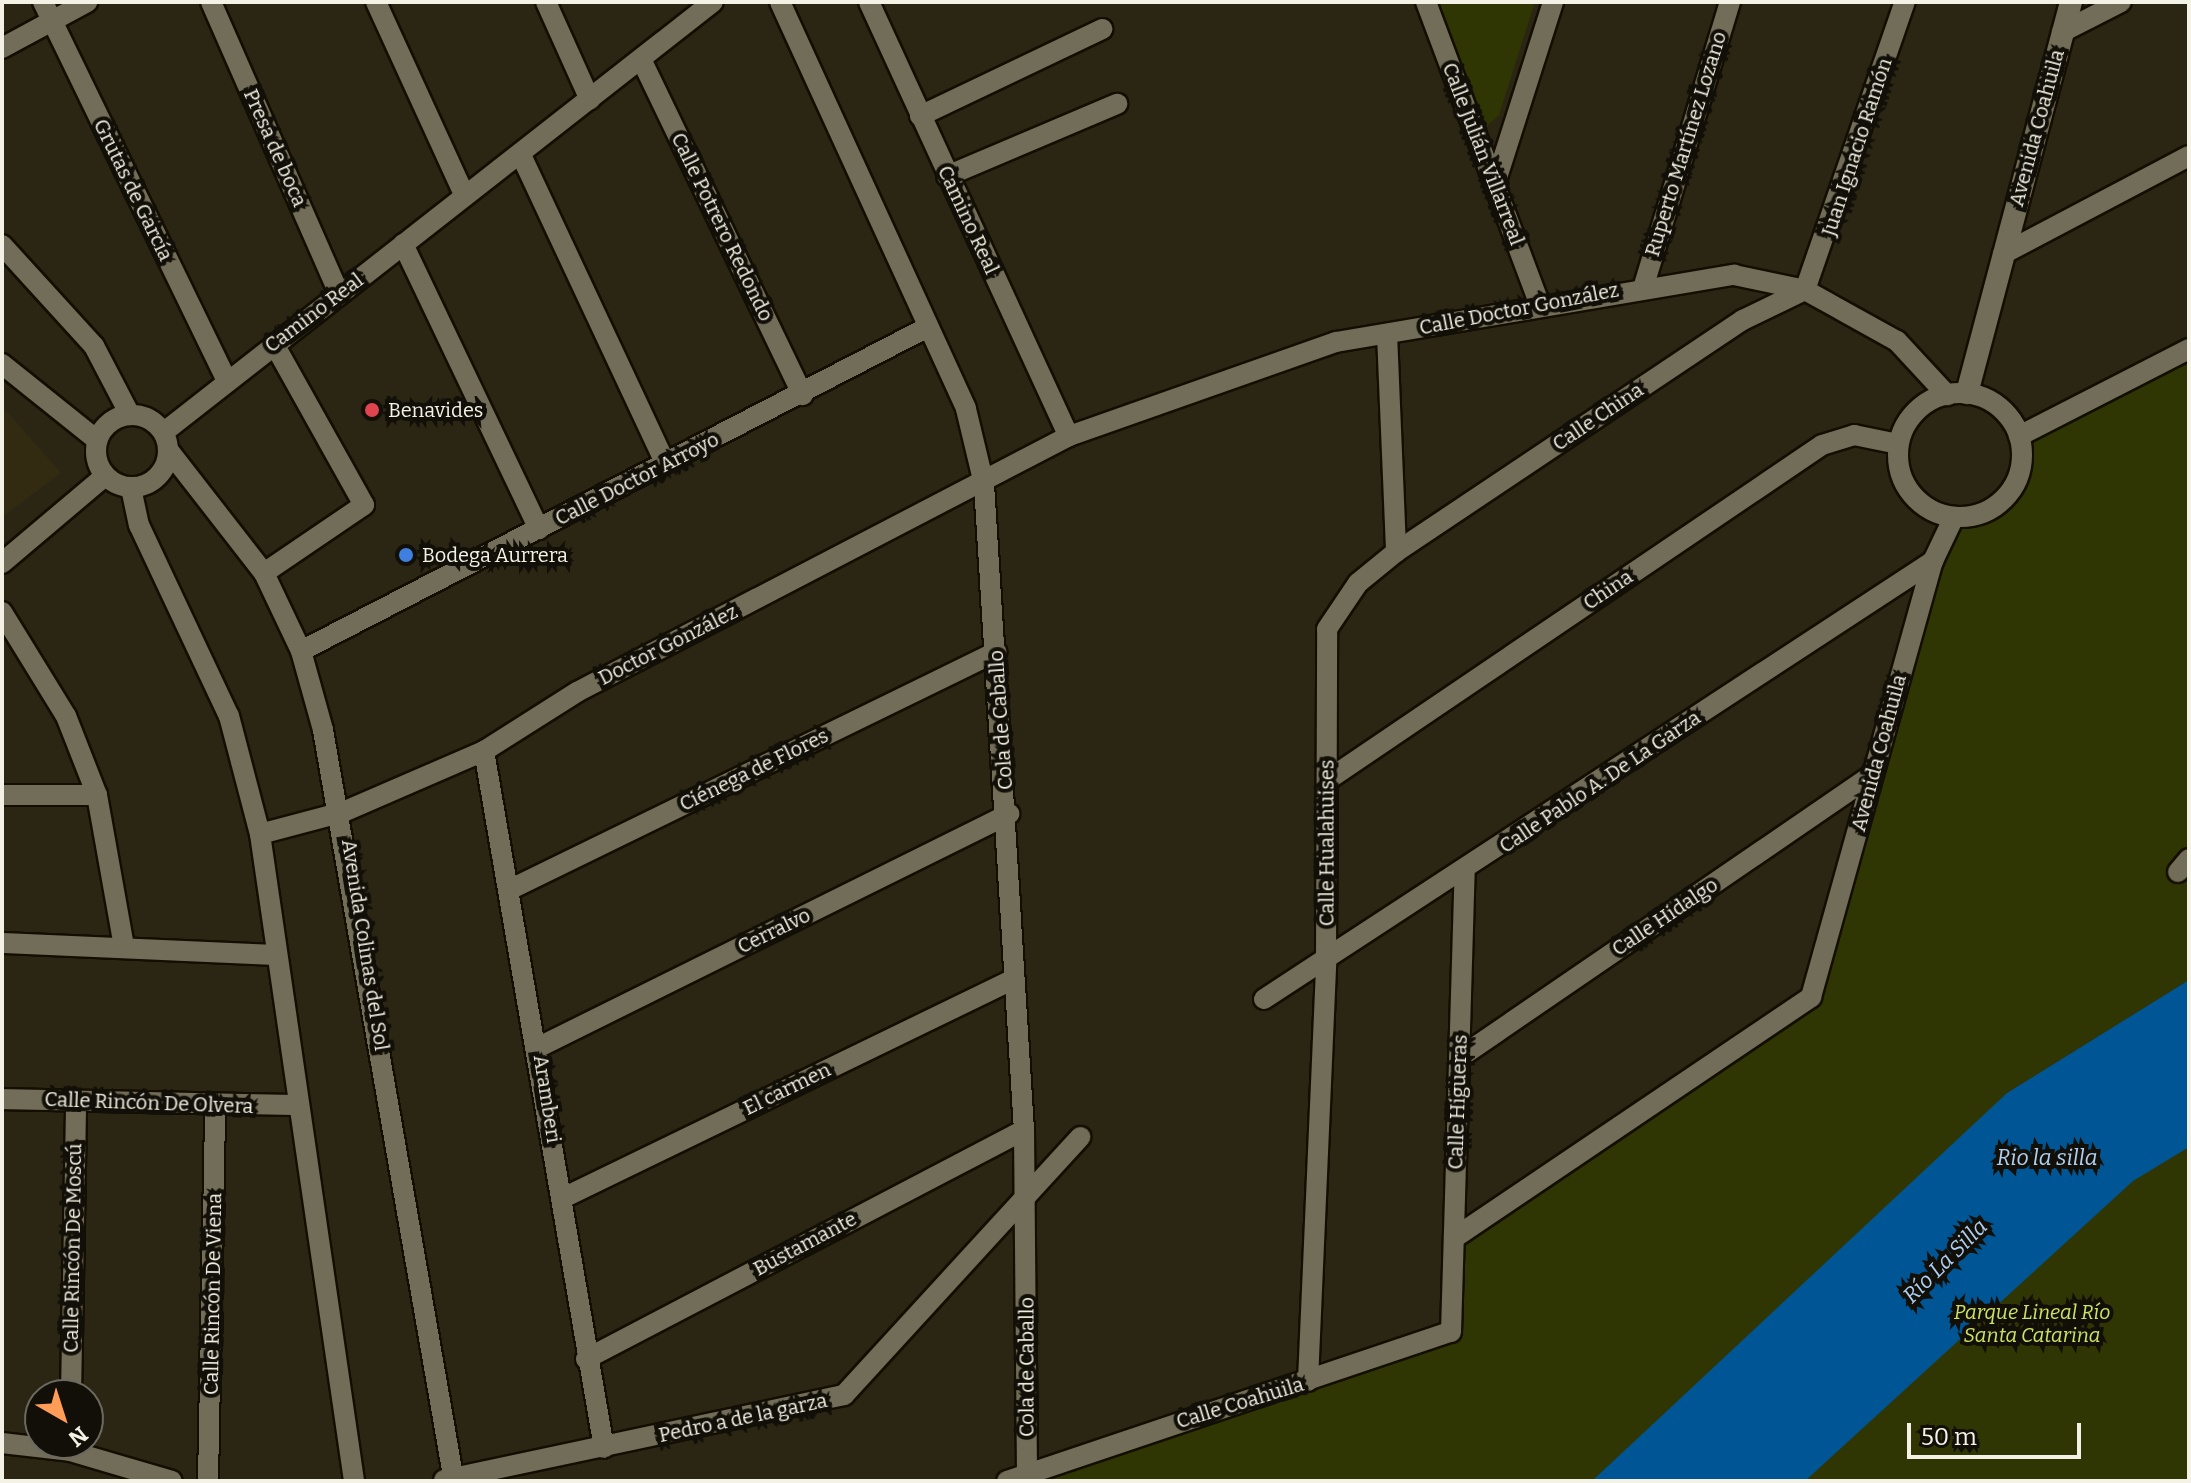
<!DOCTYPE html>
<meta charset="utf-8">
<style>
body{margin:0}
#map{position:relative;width:2191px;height:1483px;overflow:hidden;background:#2b2613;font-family:Bitter,serif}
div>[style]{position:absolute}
.built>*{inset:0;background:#322b11}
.green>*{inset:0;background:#2f3603}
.water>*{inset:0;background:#005595}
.roads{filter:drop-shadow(2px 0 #130e01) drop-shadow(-2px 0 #130e01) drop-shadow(0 2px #130e01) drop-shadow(0 -2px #130e01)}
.minor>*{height:20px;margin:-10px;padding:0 10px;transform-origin:10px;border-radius:10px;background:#726d58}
.minor>.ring{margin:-10px;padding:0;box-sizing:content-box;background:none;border:20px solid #726d58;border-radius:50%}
.tertiary>*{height:22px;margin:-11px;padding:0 11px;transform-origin:11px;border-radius:11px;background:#726d58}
.dots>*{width:22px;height:22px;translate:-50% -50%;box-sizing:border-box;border:4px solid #110f07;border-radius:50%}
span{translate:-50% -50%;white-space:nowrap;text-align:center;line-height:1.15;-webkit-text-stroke:8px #110f07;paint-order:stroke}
.street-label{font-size:20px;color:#f4f1e5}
.poi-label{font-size:20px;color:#f4f1e5}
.left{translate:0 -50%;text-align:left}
.park-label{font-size:20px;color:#cde362;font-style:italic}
.water-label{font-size:22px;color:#adcff3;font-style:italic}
.frame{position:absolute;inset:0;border:4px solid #f4f1e5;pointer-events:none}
.north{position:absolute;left:24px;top:1379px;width:80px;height:80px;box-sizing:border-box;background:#110f07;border:2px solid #6c6960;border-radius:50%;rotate:141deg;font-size:22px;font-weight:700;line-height:32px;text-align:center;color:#f4f1e5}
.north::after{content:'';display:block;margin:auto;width:28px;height:36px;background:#fe9c58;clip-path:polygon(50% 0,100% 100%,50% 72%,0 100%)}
.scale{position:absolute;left:1907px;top:1423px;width:174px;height:36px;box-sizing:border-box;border:4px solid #f4f1e5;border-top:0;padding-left:10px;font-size:24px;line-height:28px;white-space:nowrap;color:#f4f1e5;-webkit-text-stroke:6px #110f07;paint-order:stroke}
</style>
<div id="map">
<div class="built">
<i style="clip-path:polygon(2px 406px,61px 473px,2px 517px)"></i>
</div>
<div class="green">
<i style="clip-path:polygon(1438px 2px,1535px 2px,1499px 115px,1487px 126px)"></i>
<i style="clip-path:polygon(2189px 349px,2189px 980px,2007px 1093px,2189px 1127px,2189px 1481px,1027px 1481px,1446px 1337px,1454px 1238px,1807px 1002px,1954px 517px,1976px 515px,2011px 490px,2020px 469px,2019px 436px)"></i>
</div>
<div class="water">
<i style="clip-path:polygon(2189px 980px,2189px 1147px,2133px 1181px,1805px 1481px,1592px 1481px,2007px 1093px)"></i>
</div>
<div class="roads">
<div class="minor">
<i style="left:43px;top:2px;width:417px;rotate:64.1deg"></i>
<i style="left:211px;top:2px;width:319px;rotate:66.3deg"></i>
<i style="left:376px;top:2px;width:213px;rotate:65.4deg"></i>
<i style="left:546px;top:2px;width:107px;rotate:65.8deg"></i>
<i style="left:780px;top:2px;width:447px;rotate:65.4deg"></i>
<i style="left:966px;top:409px;width:77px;rotate:76.5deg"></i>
<i style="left:984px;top:484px;width:647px;rotate:86.46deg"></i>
<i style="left:1024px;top:1130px;width:351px;rotate:89.5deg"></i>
<i style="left:869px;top:2px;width:478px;rotate:65.3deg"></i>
<i style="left:1426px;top:2px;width:325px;rotate:69.4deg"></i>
<i style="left:2062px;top:32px;width:66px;rotate:-27deg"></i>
<i style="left:2px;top:48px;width:97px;rotate:-28.4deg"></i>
<i style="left:641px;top:59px;width:373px;rotate:64.3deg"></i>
<i style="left:920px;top:116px;width:202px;rotate:-25.5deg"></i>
<i style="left:521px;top:155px;width:340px;rotate:64.9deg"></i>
<i style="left:947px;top:176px;width:185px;rotate:-23deg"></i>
<i style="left:1495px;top:184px;width:191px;rotate:-72.3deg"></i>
<i style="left:403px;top:244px;width:316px;rotate:64.5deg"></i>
<i style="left:2px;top:245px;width:137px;rotate:47.7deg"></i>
<i style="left:94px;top:346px;width:78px;rotate:62.4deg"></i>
<i style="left:2003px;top:254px;width:210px;rotate:-27.8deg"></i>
<i style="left:1644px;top:285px;width:296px;rotate:-73.1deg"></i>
<i style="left:1805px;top:290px;width:305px;rotate:-70.9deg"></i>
<i style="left:1387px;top:334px;width:218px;rotate:87.6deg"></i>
<i style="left:2px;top:364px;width:122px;rotate:38.7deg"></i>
<i class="ring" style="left:1898px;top:393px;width:104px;height:104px"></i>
<i class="ring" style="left:96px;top:415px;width:52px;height:52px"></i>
<i style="left:164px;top:432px;width:697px;rotate:-38.07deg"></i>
<i style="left:2019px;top:436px;width:191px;rotate:-27.1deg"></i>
<i style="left:169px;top:451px;width:155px;rotate:52.1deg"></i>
<i style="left:264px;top:573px;width:86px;rotate:64.6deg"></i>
<i style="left:301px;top:651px;width:82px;rotate:74.4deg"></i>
<i style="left:323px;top:730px;width:762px;rotate:80.11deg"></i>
<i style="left:131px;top:488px;width:38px;rotate:78deg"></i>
<i style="left:139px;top:525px;width:211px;rotate:64.8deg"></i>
<i style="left:229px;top:716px;width:122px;rotate:75.3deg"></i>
<i style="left:260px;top:834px;width:654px;rotate:81.73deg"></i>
<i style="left:2px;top:563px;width:135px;rotate:-40.2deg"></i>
<i style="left:264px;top:573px;width:121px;rotate:-34.2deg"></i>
<i style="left:364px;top:505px;width:184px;rotate:-119.2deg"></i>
<i style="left:2px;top:612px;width:122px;rotate:58.4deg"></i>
<i style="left:66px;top:716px;width:85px;rotate:68.6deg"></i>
<i style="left:97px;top:795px;width:153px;rotate:79.9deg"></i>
<i style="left:301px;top:651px;width:706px;rotate:-27.33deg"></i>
<i style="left:484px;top:751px;width:707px;rotate:80.23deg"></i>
<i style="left:1329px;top:779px;width:595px;rotate:-34.12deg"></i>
<i style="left:1822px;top:445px;width:34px;rotate:-17deg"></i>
<i style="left:1854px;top:435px;width:45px;rotate:11.6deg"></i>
<i style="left:2px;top:795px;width:95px"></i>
<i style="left:260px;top:834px;width:86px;rotate:-14.8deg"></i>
<i style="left:343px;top:812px;width:154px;rotate:-23.4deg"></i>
<i style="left:484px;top:751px;width:110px;rotate:-32.4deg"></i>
<i style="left:577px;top:692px;width:555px;rotate:-27.49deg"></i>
<i style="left:1069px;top:436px;width:283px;rotate:-19.4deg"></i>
<i style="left:1336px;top:342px;width:404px;rotate:-9.6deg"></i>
<i style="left:1734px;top:275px;width:73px;rotate:11.9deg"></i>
<i style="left:1805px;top:290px;width:105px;rotate:29deg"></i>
<i style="left:1897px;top:341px;width:74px;rotate:47.2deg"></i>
<i style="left:2178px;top:872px;width:17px;rotate:-50deg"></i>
<i style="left:513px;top:888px;width:538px;rotate:-26.04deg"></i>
<i style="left:2px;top:943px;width:275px;rotate:2.5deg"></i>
<i style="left:1264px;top:999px;width:800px;rotate:-33.21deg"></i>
<i style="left:539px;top:1047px;width:525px;rotate:-26.37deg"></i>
<i style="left:1459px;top:1058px;width:499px;rotate:-34.4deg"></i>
<i style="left:2px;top:1099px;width:294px;rotate:1.2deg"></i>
<i style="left:563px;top:1198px;width:499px;rotate:-25.9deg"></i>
<i style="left:1454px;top:1238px;width:431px;rotate:-34deg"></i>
<i style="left:1811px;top:997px;width:453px;rotate:-74.4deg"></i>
<i style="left:1933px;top:561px;width:49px;rotate:-64.5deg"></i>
<i style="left:586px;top:1359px;width:494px;rotate:-27.6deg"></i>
<i style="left:1308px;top:1381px;width:419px;rotate:-87.5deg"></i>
<i style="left:1326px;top:962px;width:333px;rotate:-89.8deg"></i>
<i style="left:1327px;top:629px;width:55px;rotate:-56deg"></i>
<i style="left:1358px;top:583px;width:49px;rotate:-39.2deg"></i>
<i style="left:1396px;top:552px;width:417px;rotate:-33.8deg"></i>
<i style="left:1743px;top:320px;width:69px;rotate:-25.8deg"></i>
<i style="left:71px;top:1395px;width:295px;rotate:-89deg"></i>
<i style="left:2px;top:1443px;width:68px;rotate:6.7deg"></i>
<i style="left:70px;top:1451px;width:106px;rotate:16.4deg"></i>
<i style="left:444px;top:1480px;width:409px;rotate:-12deg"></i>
<i style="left:844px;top:1395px;width:350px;rotate:-47.5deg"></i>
<i style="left:208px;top:1481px;width:375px;rotate:-88.9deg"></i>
<i style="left:1007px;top:1481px;width:468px;rotate:-18.6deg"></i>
<i style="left:1451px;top:1332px;width:461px;rotate:-88.3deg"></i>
</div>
<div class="tertiary">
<i style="left:1967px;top:393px;width:405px;rotate:-75.1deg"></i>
</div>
</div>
<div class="dots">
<i style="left:372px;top:410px;background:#e0444e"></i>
<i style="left:406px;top:555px;background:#3f7fe0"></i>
</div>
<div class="street-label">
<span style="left:2037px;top:128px;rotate:-75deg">Avenida Coahuila</span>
<span style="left:1686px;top:144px;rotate:-73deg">Ruperto Martínez Lozano</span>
<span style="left:1857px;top:147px;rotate:-72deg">Juan Ignacio Ramón</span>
<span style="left:275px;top:148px;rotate:66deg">Presa de boca</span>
<span style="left:1483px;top:154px;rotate:69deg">Calle Julián Villarreal</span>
<span style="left:133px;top:190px;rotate:64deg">Grutas de García</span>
<span style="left:968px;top:220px;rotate:65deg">Camino Real</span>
<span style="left:722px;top:227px;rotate:64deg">Calle Potrero Redondo</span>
<span style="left:1519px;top:309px;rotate:-11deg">Calle Doctor González</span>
<span style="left:314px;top:313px;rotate:-37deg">Camino Real</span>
<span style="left:1598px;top:417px;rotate:-34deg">Calle China</span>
<span style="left:637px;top:479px;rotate:-27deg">Calle Doctor Arroyo</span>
<span style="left:1608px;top:590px;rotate:-34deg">China</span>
<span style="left:668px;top:645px;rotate:-27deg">Doctor González</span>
<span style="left:1001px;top:720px;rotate:-94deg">Cola de Caballo</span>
<span style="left:1879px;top:753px;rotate:-75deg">Avenida Coahuila</span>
<span style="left:754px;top:770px;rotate:-26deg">Ciénega de Flores</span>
<span style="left:1600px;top:782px;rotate:-34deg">Calle Pablo A. De La Garza</span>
<span style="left:1327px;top:843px;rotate:-90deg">Calle Hualahuises</span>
<span style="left:1665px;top:917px;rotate:-34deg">Calle Hidalgo</span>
<span style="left:774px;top:931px;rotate:-26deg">Cerralvo</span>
<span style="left:365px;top:945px;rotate:81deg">Avenida Colinas del Sol</span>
<span style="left:787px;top:1089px;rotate:-26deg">El carmen</span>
<span style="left:547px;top:1099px;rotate:81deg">Aramberi</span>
<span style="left:1458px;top:1102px;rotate:-88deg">Calle Higueras</span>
<span style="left:149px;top:1103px;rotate:2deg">Calle Rincón De Olvera</span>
<span style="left:805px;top:1244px;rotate:-28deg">Bustamante</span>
<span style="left:73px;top:1248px;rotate:-89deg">Calle Rincón De Moscú</span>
<span style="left:213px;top:1294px;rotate:-89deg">Calle Rincón De Viena</span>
<span style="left:1027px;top:1367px;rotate:-90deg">Cola de Caballo</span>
<span style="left:1240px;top:1403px;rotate:-17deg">Calle Coahuila</span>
<span style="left:743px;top:1418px;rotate:-12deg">Pedro a de la garza</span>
</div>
<div class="poi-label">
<span class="left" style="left:388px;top:410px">Benavides</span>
<span class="left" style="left:422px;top:555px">Bodega Aurrera</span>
</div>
<div class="park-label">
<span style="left:2032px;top:1324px">Parque Lineal Río<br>Santa Catarina</span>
</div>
<div class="water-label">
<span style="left:2047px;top:1158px">Rio la silla</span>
<span style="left:1945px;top:1261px;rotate:-45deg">Río La Silla</span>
</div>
<div class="frame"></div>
<div class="north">N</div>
<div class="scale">50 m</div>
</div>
